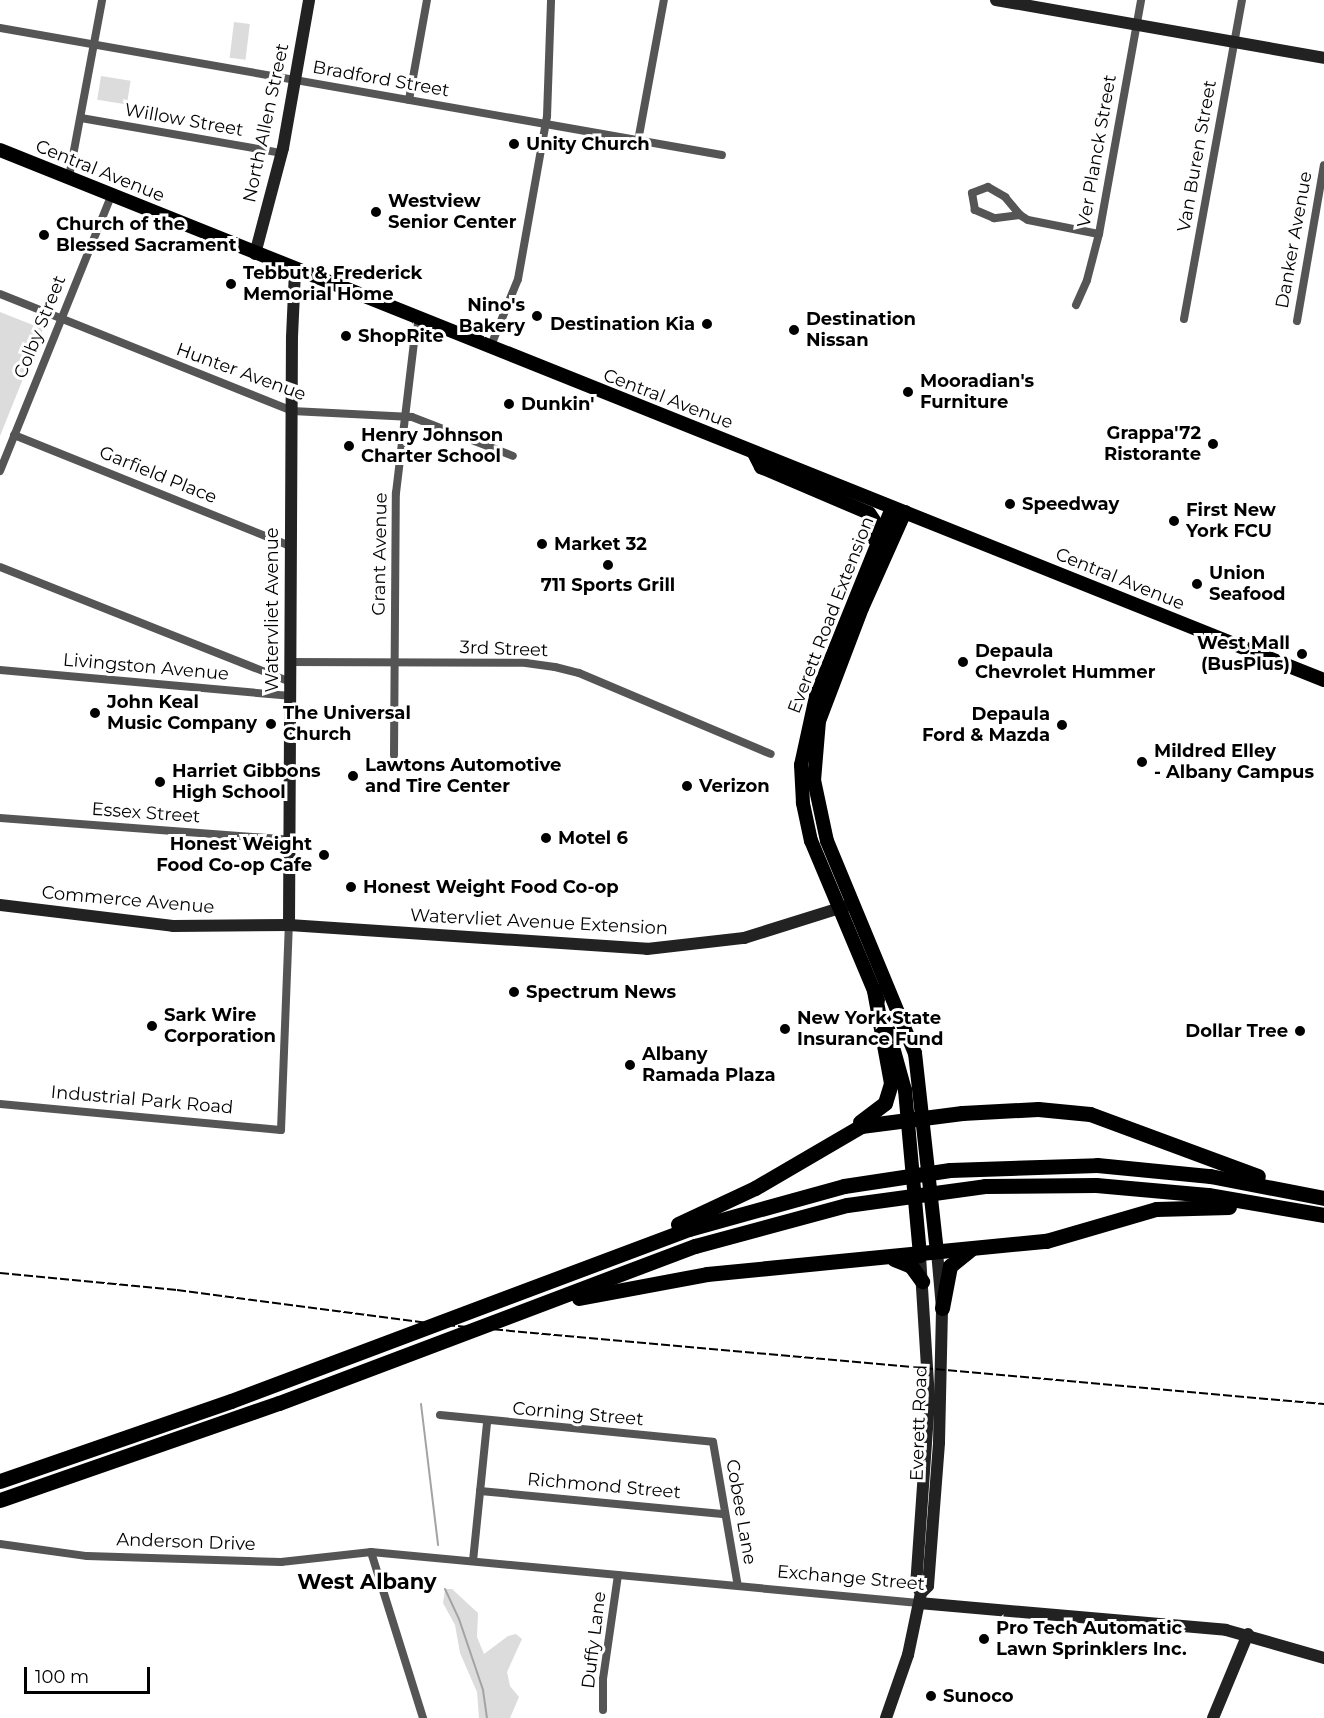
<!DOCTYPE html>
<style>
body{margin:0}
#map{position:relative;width:1324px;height:1718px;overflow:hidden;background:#fff;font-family:Montserrat,sans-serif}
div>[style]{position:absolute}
.green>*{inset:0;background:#dcdcdc;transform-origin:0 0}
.stream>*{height:2px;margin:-1px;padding:0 1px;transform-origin:1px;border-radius:1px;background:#a3a3a3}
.street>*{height:8px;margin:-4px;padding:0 4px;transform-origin:4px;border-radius:4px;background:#555}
.secondary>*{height:12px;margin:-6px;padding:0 6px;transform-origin:6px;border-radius:6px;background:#222}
.primary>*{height:14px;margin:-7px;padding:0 7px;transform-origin:7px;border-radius:7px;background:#000}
.highway>*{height:15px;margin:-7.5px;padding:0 7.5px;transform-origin:7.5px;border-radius:7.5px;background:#000}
.rail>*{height:2px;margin-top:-1px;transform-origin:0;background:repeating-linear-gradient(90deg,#000 0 9px,transparent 0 12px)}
.dots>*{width:16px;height:16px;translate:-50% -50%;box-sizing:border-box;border:3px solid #fff;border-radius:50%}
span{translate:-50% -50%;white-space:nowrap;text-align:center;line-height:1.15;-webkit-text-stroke:6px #fff;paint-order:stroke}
.street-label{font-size:18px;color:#000}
.poi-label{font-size:18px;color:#000;font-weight:700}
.left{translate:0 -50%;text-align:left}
.right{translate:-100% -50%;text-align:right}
.quarter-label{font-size:21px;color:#000;font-weight:700}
.scale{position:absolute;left:24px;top:1667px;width:126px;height:27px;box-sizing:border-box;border:3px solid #000;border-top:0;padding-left:8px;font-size:18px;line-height:21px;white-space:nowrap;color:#000;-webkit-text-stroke:4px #fff;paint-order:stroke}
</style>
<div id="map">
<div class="green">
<i style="left:234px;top:22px;width:16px;height:36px;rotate:7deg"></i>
<i style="left:101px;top:76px;width:30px;height:24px;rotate:9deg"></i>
<i style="clip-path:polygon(0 312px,43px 329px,0 436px)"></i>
<i style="clip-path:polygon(445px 1589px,452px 1589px,478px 1613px,477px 1637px,484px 1654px,508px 1636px,516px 1634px,522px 1639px,507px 1672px,510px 1686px,519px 1697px,510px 1718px,479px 1718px,477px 1692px,460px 1653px,455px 1625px,443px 1603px)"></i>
</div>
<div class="stream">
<i style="left:421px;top:1404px;width:142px;rotate:83.1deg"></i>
<i style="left:445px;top:1589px;width:33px;rotate:65deg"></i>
<i style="left:459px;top:1619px;width:75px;rotate:71.3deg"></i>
<i style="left:483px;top:1690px;width:28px;rotate:82deg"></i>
</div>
<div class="street">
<i style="left:0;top:28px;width:733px;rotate:9.98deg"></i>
<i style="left:409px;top:100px;width:102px;rotate:-79.8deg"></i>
<i style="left:81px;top:118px;width:203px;rotate:9.9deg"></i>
<i style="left:638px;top:141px;width:143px;rotate:-79.6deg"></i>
<i style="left:69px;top:177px;width:180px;rotate:-79.4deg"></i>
<i style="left:988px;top:187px;width:20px;rotate:30deg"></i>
<i style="left:1005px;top:197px;width:23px;rotate:50deg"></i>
<i style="left:1020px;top:215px;width:26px;rotate:173deg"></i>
<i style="left:994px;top:218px;width:21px;rotate:-157deg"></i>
<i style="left:975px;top:210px;width:17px;rotate:-100deg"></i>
<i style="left:972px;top:193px;width:17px;rotate:-21deg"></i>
<i style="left:1020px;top:215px;width:9px;rotate:32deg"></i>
<i style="left:1028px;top:220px;width:72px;rotate:11.2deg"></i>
<i style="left:0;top:294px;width:315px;rotate:21.8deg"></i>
<i style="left:292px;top:411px;width:120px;rotate:2.9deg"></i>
<i style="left:412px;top:417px;width:108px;rotate:21.1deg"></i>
<i style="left:1076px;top:305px;width:27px;rotate:-66deg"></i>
<i style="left:1087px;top:280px;width:48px;rotate:-75.4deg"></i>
<i style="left:1099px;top:234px;width:238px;rotate:-79.8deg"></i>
<i style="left:1184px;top:319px;width:324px;rotate:-79.7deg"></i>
<i style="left:1297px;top:321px;width:158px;rotate:-80.2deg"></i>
<i style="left:490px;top:348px;width:74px;rotate:-67.9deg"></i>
<i style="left:518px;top:279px;width:166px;rotate:-79.9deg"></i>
<i style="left:547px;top:116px;width:116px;rotate:-88deg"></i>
<i style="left:14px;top:435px;width:297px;rotate:21.9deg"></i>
<i style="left:0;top:471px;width:297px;rotate:-68deg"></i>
<i style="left:0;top:567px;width:312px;rotate:21.6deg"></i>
<i style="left:290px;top:662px;width:236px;rotate:0.2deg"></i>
<i style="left:526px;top:663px;width:29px;rotate:8deg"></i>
<i style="left:555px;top:667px;width:25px;rotate:14deg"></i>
<i style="left:579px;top:673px;width:208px;rotate:22.9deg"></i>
<i style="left:0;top:670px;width:291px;rotate:5.1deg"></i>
<i style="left:394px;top:755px;width:262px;rotate:-89.6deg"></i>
<i style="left:396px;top:493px;width:176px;rotate:-83.2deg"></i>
<i style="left:0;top:818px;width:291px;rotate:4.3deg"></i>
<i style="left:0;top:1104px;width:282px;rotate:5.3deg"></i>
<i style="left:281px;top:1130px;width:205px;rotate:-87.8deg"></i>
<i style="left:440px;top:1415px;width:274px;rotate:5.6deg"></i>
<i style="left:713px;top:1442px;width:146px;rotate:80.2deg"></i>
<i style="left:480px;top:1491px;width:246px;rotate:5.4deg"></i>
<i style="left:0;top:1544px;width:88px;rotate:7.9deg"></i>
<i style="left:87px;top:1556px;width:194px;rotate:1.8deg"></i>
<i style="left:281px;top:1562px;width:91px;rotate:-6.3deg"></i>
<i style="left:371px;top:1552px;width:550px;rotate:5.32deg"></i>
<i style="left:371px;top:1552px;width:174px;rotate:72.6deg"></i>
<i style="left:473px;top:1561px;width:140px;rotate:-84.2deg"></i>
<i style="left:603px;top:1710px;width:31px;rotate:-90deg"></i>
<i style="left:603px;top:1679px;width:105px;rotate:-81.8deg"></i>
</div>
<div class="secondary">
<i style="left:996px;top:0;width:333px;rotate:10deg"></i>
<i style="left:255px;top:254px;width:110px;rotate:-75.2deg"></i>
<i style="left:283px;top:148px;width:150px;rotate:-80deg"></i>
<i style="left:0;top:905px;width:174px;rotate:6.9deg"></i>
<i style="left:173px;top:926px;width:116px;rotate:-0.5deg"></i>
<i style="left:289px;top:925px;width:359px;rotate:3.8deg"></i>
<i style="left:647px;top:949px;width:98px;rotate:-6.5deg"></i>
<i style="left:744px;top:938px;width:110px;rotate:-17.4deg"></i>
<i style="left:289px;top:925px;width:588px;rotate:-89.71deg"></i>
<i style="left:292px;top:337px;width:67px;rotate:-87.4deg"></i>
<i style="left:920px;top:1256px;width:144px;rotate:86.4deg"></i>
<i style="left:929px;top:1400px;width:184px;rotate:94deg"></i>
<i style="left:916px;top:1584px;width:10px;rotate:61deg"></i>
<i style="left:919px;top:1603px;width:308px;rotate:5deg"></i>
<i style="left:1226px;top:1630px;width:102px;rotate:15.9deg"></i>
<i style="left:886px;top:1718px;width:67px;rotate:-70.8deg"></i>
<i style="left:908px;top:1655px;width:63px;rotate:-78.2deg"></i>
<i style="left:921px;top:1593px;width:10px;rotate:-45deg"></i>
<i style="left:928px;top:1586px;width:144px;rotate:-85.6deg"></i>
<i style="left:939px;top:1442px;width:134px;rotate:-88.7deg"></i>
<i style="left:942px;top:1308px;width:56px;rotate:-95.1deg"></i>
<i style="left:1213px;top:1718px;width:91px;rotate:-67.4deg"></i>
</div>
<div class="primary">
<i style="left:0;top:150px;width:1426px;rotate:21.82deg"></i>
<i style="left:754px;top:453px;width:16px;rotate:63deg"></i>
<i style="left:761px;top:467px;width:117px;rotate:23.1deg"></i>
<i style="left:869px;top:513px;width:14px;rotate:56deg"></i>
<i style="left:877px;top:525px;width:15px;rotate:98deg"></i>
<i style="left:905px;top:512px;width:105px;rotate:114.1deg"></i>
<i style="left:862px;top:608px;width:121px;rotate:110.8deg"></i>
<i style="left:819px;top:721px;width:59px;rotate:94.8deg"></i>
<i style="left:814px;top:780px;width:62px;rotate:78deg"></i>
<i style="left:827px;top:841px;width:230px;rotate:67.5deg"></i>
<i style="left:915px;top:1053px;width:200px;rotate:83.7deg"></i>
<i style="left:878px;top:1000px;width:173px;rotate:-112.8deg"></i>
<i style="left:811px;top:841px;width:39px;rotate:-102deg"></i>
<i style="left:803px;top:803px;width:38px;rotate:-93deg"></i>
<i style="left:801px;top:765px;width:71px;rotate:-77.7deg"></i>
<i style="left:816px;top:696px;width:203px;rotate:-68deg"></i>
<i style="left:885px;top:1018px;width:75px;rotate:74.5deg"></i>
<i style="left:905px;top:1090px;width:167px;rotate:84.8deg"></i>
</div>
<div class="highway">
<i style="left:860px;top:1122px;width:31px;rotate:-37deg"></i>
<i style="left:885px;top:1103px;width:21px;rotate:-73deg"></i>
<i style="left:891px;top:1083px;width:95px;rotate:-100.4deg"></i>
<i style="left:678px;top:1224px;width:85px;rotate:-25.1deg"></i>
<i style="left:755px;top:1188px;width:123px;rotate:-30.3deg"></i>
<i style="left:861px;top:1126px;width:102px;rotate:-7.3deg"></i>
<i style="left:962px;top:1113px;width:76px;rotate:-3deg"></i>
<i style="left:1038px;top:1109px;width:52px;rotate:5.5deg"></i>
<i style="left:1090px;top:1114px;width:179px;rotate:20.3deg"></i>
<i style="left:894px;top:1259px;width:18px;rotate:22deg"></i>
<i style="left:911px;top:1266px;width:19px;rotate:54deg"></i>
<i style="left:579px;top:1298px;width:130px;rotate:-10.6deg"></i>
<i style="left:707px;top:1274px;width:341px;rotate:-5.6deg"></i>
<i style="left:1046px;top:1241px;width:115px;rotate:-16.2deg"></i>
<i style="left:1156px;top:1209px;width:73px;rotate:-1.6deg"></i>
<i style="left:942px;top:1308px;width:43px;rotate:-79.2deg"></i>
<i style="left:950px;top:1266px;width:26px;rotate:-39deg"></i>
<i style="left:0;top:1481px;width:244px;rotate:-19.1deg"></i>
<i style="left:231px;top:1401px;width:489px;rotate:-20.6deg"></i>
<i style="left:689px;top:1229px;width:161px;rotate:-15.5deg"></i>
<i style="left:844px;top:1186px;width:107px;rotate:-8.6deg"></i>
<i style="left:950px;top:1170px;width:147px;rotate:-1.9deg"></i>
<i style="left:1097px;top:1165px;width:114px;rotate:5.6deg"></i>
<i style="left:1210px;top:1176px;width:116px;rotate:10.9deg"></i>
<i style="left:0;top:1500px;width:295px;rotate:-19.2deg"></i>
<i style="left:279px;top:1403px;width:445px;rotate:-20.7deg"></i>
<i style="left:695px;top:1246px;width:157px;rotate:-15.1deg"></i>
<i style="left:847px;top:1205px;width:139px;rotate:-7.8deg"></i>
<i style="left:985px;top:1186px;width:111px;rotate:-0.5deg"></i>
<i style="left:1096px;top:1185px;width:112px;rotate:5.1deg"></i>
<i style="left:1208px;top:1195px;width:118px;rotate:9.8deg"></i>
</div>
<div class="rail">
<i style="left:0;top:1273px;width:178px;rotate:5.5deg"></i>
<i style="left:177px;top:1290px;width:259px;rotate:7.5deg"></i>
<i style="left:434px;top:1324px;width:894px;rotate:5.14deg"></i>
</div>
<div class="dots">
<i style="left:514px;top:144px;background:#000"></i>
<i style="left:376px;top:212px;background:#000"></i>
<i style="left:44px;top:235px;background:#000"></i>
<i style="left:231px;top:284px;background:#000"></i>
<i style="left:537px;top:316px;background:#000"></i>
<i style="left:707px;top:324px;background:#000"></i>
<i style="left:794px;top:330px;background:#000"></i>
<i style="left:346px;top:336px;background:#000"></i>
<i style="left:908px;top:392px;background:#000"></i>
<i style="left:509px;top:404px;background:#000"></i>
<i style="left:1213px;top:444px;background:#000"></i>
<i style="left:349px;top:446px;background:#000"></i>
<i style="left:1010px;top:504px;background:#000"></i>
<i style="left:1174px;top:521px;background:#000"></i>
<i style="left:542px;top:544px;background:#000"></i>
<i style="left:608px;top:565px;background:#000"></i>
<i style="left:1197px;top:584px;background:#000"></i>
<i style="left:1302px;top:654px;background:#000"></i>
<i style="left:963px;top:662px;background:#000"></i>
<i style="left:95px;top:713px;background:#000"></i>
<i style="left:271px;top:724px;background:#000"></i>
<i style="left:1062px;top:725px;background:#000"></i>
<i style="left:1142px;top:762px;background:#000"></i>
<i style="left:353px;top:776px;background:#000"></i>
<i style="left:160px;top:782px;background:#000"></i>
<i style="left:687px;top:786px;background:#000"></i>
<i style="left:546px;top:838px;background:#000"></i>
<i style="left:324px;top:855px;background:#000"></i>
<i style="left:351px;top:887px;background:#000"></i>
<i style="left:514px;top:992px;background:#000"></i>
<i style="left:152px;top:1026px;background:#000"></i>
<i style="left:785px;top:1029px;background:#000"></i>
<i style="left:1300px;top:1031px;background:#000"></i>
<i style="left:630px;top:1065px;background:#000"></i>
<i style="left:984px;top:1639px;background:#000"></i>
<i style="left:931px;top:1696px;background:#000"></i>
</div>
<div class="street-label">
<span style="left:381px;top:79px;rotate:10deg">Bradford Street</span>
<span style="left:184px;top:120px;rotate:10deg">Willow Street</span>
<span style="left:266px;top:123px;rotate:-78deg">North Allen Street</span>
<span style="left:1097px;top:151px;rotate:-80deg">Ver Planck Street</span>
<span style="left:1197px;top:156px;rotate:-80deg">Van Buren Street</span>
<span style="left:100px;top:171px;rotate:22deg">Central Avenue</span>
<span style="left:1294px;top:240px;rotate:-80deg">Danker Avenue</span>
<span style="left:40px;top:327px;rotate:-68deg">Colby Street</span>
<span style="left:241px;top:372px;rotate:20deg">Hunter Avenue</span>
<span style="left:668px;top:399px;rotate:21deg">Central Avenue</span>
<span style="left:158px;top:475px;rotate:22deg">Garfield Place</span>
<span style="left:380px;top:554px;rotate:-89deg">Grant Avenue</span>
<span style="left:1120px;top:579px;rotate:22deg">Central Avenue</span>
<span style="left:272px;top:610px;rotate:-90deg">Watervliet Avenue</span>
<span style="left:831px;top:615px;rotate:-69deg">Everett Road Extension</span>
<span style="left:504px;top:649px;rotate:2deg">3rd Street</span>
<span style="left:146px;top:667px;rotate:5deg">Livingston Avenue</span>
<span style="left:146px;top:813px;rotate:4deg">Essex Street</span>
<span style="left:128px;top:900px;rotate:5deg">Commerce Avenue</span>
<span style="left:539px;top:922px;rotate:3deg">Watervliet Avenue Extension</span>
<span style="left:142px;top:1100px;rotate:5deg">Industrial Park Road</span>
<span style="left:578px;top:1414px;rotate:5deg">Corning Street</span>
<span style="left:919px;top:1423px;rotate:-88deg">Everett Road</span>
<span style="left:604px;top:1486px;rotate:5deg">Richmond Street</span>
<span style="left:741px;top:1512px;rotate:80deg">Cobee Lane</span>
<span style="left:186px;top:1542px;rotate:2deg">Anderson Drive</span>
<span style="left:851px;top:1578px;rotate:5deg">Exchange Street</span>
<span style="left:594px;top:1640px;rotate:-83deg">Duffy Lane</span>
</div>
<div class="poi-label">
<span class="left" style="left:526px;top:144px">Unity Church</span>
<span class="left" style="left:388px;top:212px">Westview<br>Senior Center</span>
<span class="left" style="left:56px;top:235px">Church of the<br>Blessed Sacrament</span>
<span class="left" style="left:243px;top:284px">Tebbut &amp; Frederick<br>Memorial Home</span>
<span class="right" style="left:525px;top:316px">Nino's<br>Bakery</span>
<span class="left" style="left:806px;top:330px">Destination<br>Nissan</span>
<span class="right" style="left:695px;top:324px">Destination Kia</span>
<span class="left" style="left:358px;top:336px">ShopRite</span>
<span class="left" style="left:920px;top:392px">Mooradian's<br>Furniture</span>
<span class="left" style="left:521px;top:404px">Dunkin'</span>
<span class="right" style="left:1201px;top:444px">Grappa'72<br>Ristorante</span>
<span class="left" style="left:361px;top:446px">Henry Johnson<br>Charter School</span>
<span class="left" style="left:1022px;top:504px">Speedway</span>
<span class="left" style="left:1186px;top:521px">First New<br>York FCU</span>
<span class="left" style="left:554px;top:544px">Market 32</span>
<span class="left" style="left:1209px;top:584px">Union<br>Seafood</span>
<span style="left:608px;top:585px">711 Sports Grill</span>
<span class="right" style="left:1290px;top:654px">West Mall<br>(BusPlus)</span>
<span class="left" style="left:975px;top:662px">Depaula<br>Chevrolet Hummer</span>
<span class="left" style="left:107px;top:713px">John Keal<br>Music Company</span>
<span class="left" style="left:283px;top:724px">The Universal<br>Church</span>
<span class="right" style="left:1050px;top:725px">Depaula<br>Ford &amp; Mazda</span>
<span class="left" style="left:1154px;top:762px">Mildred Elley<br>- Albany Campus</span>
<span class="left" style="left:365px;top:776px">Lawtons Automotive<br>and Tire Center</span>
<span class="left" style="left:172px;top:782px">Harriet Gibbons<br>High School</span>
<span class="left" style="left:699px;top:786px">Verizon</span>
<span class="left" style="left:558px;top:838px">Motel 6</span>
<span class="right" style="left:312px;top:855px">Honest Weight<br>Food Co-op Cafe</span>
<span class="left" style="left:363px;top:887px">Honest Weight Food Co-op</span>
<span class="left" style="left:526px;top:992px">Spectrum News</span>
<span class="left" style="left:164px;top:1026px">Sark Wire<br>Corporation</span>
<span class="left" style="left:797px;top:1029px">New York State<br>Insurance Fund</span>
<span class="right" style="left:1288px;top:1031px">Dollar Tree</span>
<span class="left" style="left:642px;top:1065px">Albany<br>Ramada Plaza</span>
<span class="left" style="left:996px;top:1639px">Pro Tech Automatic<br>Lawn Sprinklers Inc.</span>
<span class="left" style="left:943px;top:1696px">Sunoco</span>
</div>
<div class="quarter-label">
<span style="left:367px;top:1582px">West Albany</span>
</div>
<div class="scale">100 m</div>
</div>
